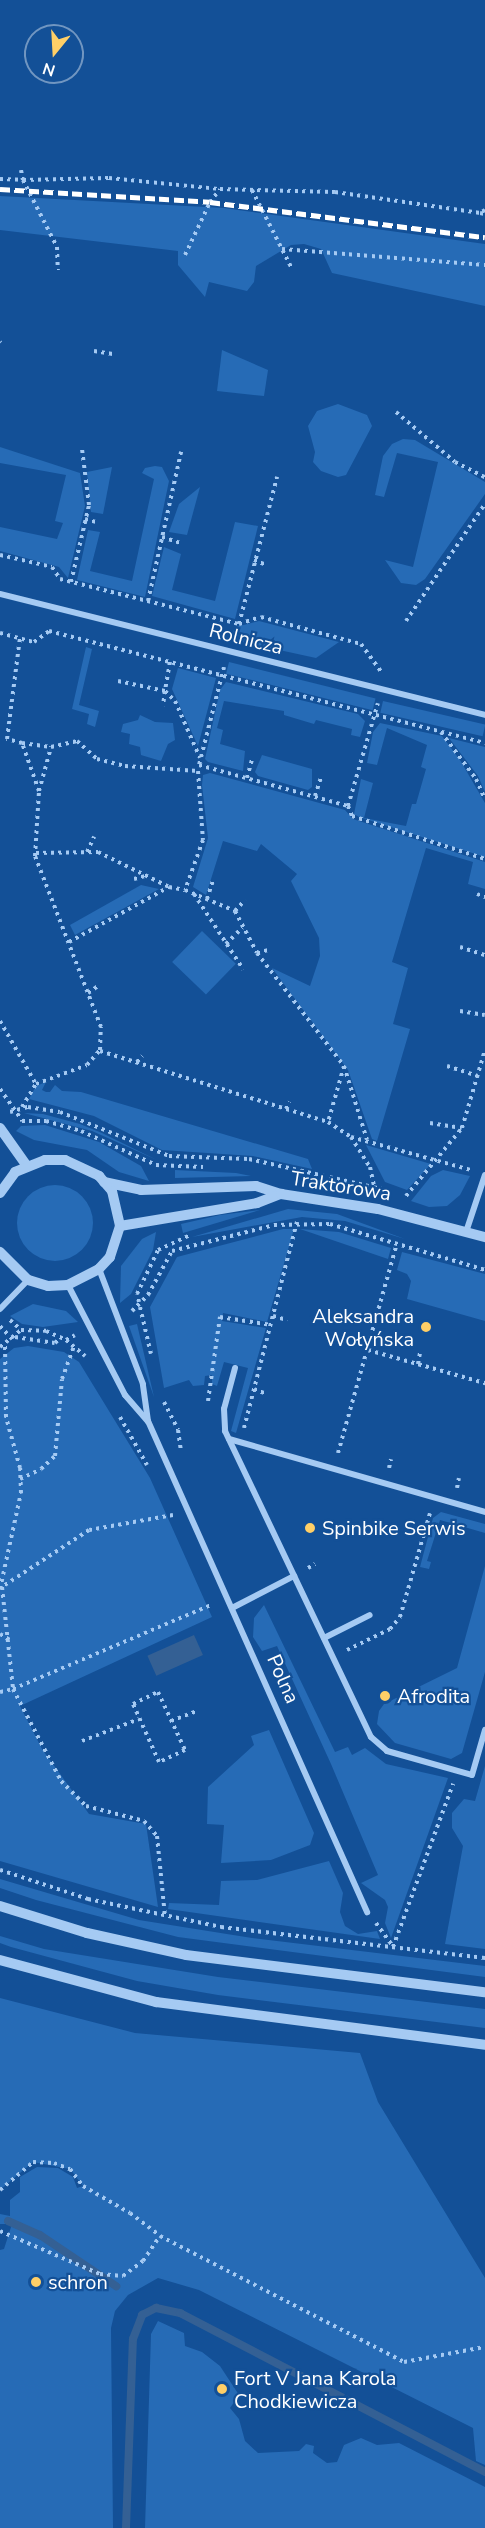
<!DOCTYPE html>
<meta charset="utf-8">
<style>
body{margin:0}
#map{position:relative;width:485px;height:2528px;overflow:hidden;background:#135097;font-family:"Nunito Sans",sans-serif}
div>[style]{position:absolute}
.green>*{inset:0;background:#266bb6;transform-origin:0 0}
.round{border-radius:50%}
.water>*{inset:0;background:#346094;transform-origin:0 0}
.stream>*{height:8px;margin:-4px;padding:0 4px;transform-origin:4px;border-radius:4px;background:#346094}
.path>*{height:4px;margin-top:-2px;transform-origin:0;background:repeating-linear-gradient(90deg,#a5caf3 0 3px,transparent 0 7.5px)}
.minor>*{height:6px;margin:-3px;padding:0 3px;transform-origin:3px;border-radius:3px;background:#a5caf3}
.tertiary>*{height:10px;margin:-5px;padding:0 5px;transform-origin:5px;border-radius:5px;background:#a5caf3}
.rail>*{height:4.5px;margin-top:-2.25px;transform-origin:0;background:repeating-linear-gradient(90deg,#fff 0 10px,transparent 0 14.5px)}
.dots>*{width:16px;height:16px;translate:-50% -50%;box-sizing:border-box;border:3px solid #135097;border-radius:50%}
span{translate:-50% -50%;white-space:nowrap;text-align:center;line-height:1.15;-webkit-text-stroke:4.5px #135097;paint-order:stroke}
.street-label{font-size:20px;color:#fff}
.poi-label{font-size:20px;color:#fff}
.right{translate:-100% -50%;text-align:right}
.left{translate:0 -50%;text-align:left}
.north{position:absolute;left:24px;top:24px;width:60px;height:60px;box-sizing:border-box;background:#135097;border:2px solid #7196c1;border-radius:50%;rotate:198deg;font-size:16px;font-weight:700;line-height:24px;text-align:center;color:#fff}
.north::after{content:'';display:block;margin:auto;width:21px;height:27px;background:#ffcf67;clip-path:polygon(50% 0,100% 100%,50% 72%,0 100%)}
</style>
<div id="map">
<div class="green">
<i style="clip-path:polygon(0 196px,224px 208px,485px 244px,485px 306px,332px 273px,321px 249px,304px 244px,291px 245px,256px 266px,254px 282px,247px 291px,209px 282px,205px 297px,178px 265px,178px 251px,0 230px)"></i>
<i style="clip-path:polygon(222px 350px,268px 370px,264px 396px,217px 391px)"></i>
<i style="clip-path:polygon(338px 404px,367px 415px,372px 426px,346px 475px,338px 477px,321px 471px,313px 462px,315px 452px,308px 426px,317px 411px)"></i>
<i style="clip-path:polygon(403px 439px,415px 440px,485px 482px,485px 494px,425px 579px,416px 585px,401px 583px,385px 560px,413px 567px,438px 462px,397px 453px,384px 497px,375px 495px,383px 456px,392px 444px)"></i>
<i style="clip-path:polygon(0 447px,80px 473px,85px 506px,68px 578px,59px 567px,0 551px,0 527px,57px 539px,63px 523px,55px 521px,66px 475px,0 463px)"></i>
<i style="clip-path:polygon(155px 466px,162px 467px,169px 481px,145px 597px,77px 580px,88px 530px,100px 532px,90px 571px,132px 581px,154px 479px,142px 473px,145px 468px)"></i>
<i style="clip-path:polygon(112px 467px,103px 514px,91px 512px,87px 472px)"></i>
<i style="clip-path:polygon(200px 487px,187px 535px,169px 532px,179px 504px)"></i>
<i style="clip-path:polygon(235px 522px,258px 526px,235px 619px,152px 596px,164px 547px,181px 554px,172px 590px,215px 601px)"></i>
<i style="clip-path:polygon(259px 621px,339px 642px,316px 658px,228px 639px,236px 627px)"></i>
<i style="clip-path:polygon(86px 647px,92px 649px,79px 705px,99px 711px,95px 727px,87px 724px,89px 714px,72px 709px)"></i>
<i style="left:229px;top:662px;width:151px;height:12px;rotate:14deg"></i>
<i style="clip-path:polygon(178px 668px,216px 678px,198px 746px,172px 689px)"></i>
<i style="clip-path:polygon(226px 682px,358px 714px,365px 721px,360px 737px,351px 735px,352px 729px,316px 720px,314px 724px,284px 715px,284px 711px,224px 701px,217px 728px,223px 730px,220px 744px,245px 751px,243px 771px,208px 762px,205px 759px,220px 690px)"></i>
<i style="left:383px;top:701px;width:105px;height:12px;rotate:13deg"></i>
<i style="clip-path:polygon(140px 715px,155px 722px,173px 723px,175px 740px,168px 744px,161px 761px,141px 755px,140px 747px,129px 744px,130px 734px,121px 732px,123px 724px,138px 720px)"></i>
<i style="clip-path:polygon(380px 723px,442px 736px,460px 760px,485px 803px,485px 857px,359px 817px,354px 814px,361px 779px,373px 783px,364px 818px,406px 826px,412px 804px,416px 804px,426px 769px,421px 767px,427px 745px,387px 728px,377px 765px,367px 763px,373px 732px)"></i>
<i style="clip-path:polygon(449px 738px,485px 747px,485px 792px,478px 776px)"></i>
<i style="clip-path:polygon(262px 755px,312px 769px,312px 787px,308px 790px,258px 776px,255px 772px)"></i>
<i style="clip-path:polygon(210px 773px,345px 810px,353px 819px,485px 862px,485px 889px,468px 884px,473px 862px,426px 848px,392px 962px,408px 968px,393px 1024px,410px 1029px,377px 1141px,372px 1139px,348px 1070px,272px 968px,310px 986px,320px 956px,319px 938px,291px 881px,297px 874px,261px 844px,257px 851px,223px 841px,206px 895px,193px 887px,208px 838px,202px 785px,203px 775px)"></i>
<i style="clip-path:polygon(141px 885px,159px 889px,75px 935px,70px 925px)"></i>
<i style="left:202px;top:931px;width:47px;height:43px;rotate:44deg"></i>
<i style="clip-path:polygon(46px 1082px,42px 1090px,46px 1092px,50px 1092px,55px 1085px,62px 1091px,81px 1092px,308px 1159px,312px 1169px,253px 1156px,162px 1150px,94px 1116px,29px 1099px,36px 1086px)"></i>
<i style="clip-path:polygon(24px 1113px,43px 1114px,80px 1124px,102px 1133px,157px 1160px,92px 1131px)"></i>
<i style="clip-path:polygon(45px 1125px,99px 1142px,141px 1166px,149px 1181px,119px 1172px,87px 1150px,34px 1140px,16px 1131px,21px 1126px)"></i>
<i style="clip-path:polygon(366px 1145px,431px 1164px,407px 1190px,385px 1182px)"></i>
<i style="clip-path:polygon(175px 1170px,236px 1173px,251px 1176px,175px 1178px)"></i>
<i style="clip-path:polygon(443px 1170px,470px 1176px,460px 1195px,447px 1206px,429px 1207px,411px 1201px,431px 1176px)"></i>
<i class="round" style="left:17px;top:1185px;width:76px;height:76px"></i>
<i style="clip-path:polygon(288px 1209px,337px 1214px,405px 1239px,345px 1221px,302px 1217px,192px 1237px)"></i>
<i style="clip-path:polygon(260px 1210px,183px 1233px,181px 1224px,220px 1215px)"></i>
<i style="clip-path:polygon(283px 1229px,294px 1229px,267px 1322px,223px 1313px,222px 1321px,266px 1328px,236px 1433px,231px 1431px,248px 1368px,224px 1362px,217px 1386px,212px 1384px,212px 1375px,205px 1376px,204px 1385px,193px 1386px,189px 1380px,164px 1388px,150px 1307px,177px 1257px)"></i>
<i style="clip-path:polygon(300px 1229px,339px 1232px,391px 1248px,388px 1259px)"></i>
<i style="clip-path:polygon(156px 1232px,153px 1250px,131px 1294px,120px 1303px,121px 1266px,142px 1239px)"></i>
<i style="clip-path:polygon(402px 1252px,485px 1274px,485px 1321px,407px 1299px,411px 1281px,407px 1274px,397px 1270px)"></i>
<i style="clip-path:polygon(33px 1304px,66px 1311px,78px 1322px,43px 1327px,22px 1324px,10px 1316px)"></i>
<i style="clip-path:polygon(137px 1324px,154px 1397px,129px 1326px)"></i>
<i style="clip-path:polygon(28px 1346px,64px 1352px,79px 1362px,150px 1478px,212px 1617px,20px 1706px,42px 1749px,89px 1814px,146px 1824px,158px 1907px,0 1861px,0 1359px,14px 1348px)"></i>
<i style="clip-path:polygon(441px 1512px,485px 1524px,485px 1533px,440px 1520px,427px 1561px,431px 1562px,429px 1569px,420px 1567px,433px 1518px)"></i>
<i style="clip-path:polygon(485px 1566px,485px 1672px,462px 1753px,451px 1759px,395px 1743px,377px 1724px,379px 1711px,384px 1704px,457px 1668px)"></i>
<i style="clip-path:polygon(264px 1605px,335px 1752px,348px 1747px,352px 1755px,365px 1748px,386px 1764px,448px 1778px,391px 1938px,385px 1923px,388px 1907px,385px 1900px,361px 1883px,378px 1875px,331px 1764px,277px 1646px,262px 1651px,253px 1637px,254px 1618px)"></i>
<i style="clip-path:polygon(269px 1730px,314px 1833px,310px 1845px,271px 1860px,221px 1863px,224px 1825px,207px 1824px,208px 1787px,254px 1745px,251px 1736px)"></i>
<i style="clip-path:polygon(485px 1766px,485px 1949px,445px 1944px,463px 1846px,452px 1828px,452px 1813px,464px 1799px,475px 1801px)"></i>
<i style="clip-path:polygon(329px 1861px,343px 1893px,340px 1912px,345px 1926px,358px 1934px,377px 1931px,380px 1939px,168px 1909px,169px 1903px,219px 1905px,221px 1881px,257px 1880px)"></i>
<i style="clip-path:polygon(0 1879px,139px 1920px,252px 1938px,485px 1966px,485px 1977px,178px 1937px,36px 1900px,0 1888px)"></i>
<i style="clip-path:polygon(0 1936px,44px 1949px,218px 1977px,485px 2009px,485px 2028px,218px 1995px,137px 1981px,11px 1947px,0 1943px)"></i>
<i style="clip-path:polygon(0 1998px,135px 2033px,360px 2053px,378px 2102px,485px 2278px,485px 2465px,476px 2461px,473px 2428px,199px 2290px,158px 2278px,128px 2295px,115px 2311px,111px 2328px,113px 2528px,0 2528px,0 2250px,4px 2249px,12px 2224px,0 2224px,0 2214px,10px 2216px,10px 2200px,20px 2192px,20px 2177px,37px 2167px,58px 2168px,73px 2177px,77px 2188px,83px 2186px,70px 2169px,33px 2162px,0 2190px)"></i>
<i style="clip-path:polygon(158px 2321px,184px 2333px,185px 2346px,202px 2352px,220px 2366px,239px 2395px,230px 2408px,239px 2419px,245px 2441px,258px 2453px,299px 2451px,306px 2444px,314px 2446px,313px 2453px,327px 2463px,337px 2462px,344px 2445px,361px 2438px,377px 2445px,399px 2443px,485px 2487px,485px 2528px,145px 2528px,151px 2334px)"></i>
</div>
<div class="water">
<i style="left:194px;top:1635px;width:22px;height:51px;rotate:66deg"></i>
</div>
<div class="stream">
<i style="left:8px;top:2221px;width:35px;rotate:24deg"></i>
<i style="left:40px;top:2235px;width:92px;rotate:33.9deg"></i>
<i style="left:126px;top:2528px;width:189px;rotate:-87.9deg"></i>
<i style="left:133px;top:2339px;width:26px;rotate:-69deg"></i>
<i style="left:142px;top:2315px;width:16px;rotate:-27deg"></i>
<i style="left:156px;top:2308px;width:25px;rotate:12deg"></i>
<i style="left:180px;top:2313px;width:344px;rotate:27.5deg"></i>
</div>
<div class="path">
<i style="left:21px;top:170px;width:10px;rotate:79deg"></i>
<i style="left:23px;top:180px;width:86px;rotate:-1.3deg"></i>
<i style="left:109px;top:178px;width:112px;rotate:5.7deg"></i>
<i style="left:220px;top:189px;width:115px;rotate:1.5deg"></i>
<i style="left:335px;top:192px;width:147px;rotate:8.2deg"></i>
<i style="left:0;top:179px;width:23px;rotate:2deg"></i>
<i style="left:23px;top:180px;width:75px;rotate:63.1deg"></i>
<i style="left:57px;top:247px;width:23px;rotate:88deg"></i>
<i style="left:252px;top:190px;width:89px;rotate:63.1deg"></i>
<i style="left:485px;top:210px;width:6px;rotate:149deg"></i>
<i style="left:480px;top:213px;width:5px;rotate:11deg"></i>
<i style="left:282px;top:249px;width:204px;rotate:4.5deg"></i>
<i style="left:185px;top:255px;width:59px;rotate:-64.7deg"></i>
<i style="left:210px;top:202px;width:16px;rotate:-52deg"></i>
<i style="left:0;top:342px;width:1px;rotate:45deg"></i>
<i style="left:94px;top:351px;width:19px;rotate:9deg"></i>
<i style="left:396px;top:412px;width:77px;rotate:40.3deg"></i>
<i style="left:455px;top:462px;width:34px;rotate:27deg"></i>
<i style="left:85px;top:519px;width:11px;rotate:15deg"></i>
<i style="left:162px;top:537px;width:19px;rotate:18deg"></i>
<i style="left:0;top:555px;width:53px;rotate:13deg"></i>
<i style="left:52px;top:567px;width:14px;rotate:56deg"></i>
<i style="left:60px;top:579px;width:185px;rotate:14.1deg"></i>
<i style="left:239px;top:624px;width:23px;rotate:-18deg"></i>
<i style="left:261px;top:617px;width:104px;rotate:15.1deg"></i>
<i style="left:361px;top:644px;width:34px;rotate:54deg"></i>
<i style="left:254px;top:560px;width:11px;rotate:22deg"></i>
<i style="left:71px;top:582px;width:79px;rotate:-76.8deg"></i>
<i style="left:89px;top:505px;width:56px;rotate:-97.1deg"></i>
<i style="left:148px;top:601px;width:153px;rotate:-77.5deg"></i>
<i style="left:406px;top:621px;width:141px;rotate:-56deg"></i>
<i style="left:239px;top:624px;width:152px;rotate:-75.5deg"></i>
<i style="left:0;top:633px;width:35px;rotate:15deg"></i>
<i style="left:34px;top:642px;width:19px;rotate:-36deg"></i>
<i style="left:49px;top:631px;width:450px;rotate:14.4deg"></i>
<i style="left:170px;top:662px;width:29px;rotate:100deg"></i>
<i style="left:165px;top:691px;width:14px;rotate:45deg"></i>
<i style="left:175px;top:701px;width:62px;rotate:66.3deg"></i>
<i style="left:224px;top:667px;width:101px;rotate:104.3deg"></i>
<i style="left:199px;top:765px;width:155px;rotate:15.4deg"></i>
<i style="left:348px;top:806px;width:11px;rotate:68deg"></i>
<i style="left:352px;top:816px;width:140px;rotate:17.9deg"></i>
<i style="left:118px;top:681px;width:48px;rotate:12deg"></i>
<i style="left:165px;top:691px;width:15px;rotate:98deg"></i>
<i style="left:441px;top:732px;width:59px;rotate:53.3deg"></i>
<i style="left:476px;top:779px;width:22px;rotate:66deg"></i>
<i style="left:22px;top:743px;width:29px;rotate:8deg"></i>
<i style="left:247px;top:778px;width:20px;rotate:-75deg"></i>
<i style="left:39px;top:791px;width:46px;rotate:-74.7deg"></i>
<i style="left:51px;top:747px;width:27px;rotate:-13deg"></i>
<i style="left:77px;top:741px;width:27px;rotate:42deg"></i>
<i style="left:97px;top:759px;width:29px;rotate:14deg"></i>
<i style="left:125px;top:766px;width:73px;rotate:3.9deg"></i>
<i style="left:198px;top:771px;width:69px;rotate:85.9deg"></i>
<i style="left:203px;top:840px;width:53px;rotate:109.8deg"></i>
<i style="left:185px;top:890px;width:54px;rotate:22.8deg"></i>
<i style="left:235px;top:911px;width:47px;rotate:62.4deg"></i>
<i style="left:257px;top:953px;width:143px;rotate:52.4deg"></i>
<i style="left:344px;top:1066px;width:58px;rotate:105.9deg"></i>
<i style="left:328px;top:1122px;width:27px;rotate:33deg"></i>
<i style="left:351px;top:1137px;width:124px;rotate:15.4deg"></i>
<i style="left:315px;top:796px;width:19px;rotate:-72deg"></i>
<i style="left:348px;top:806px;width:107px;rotate:-73.8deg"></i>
<i style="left:87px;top:852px;width:17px;rotate:-65deg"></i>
<i style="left:36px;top:853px;width:62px;rotate:-0.9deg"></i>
<i style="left:98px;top:852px;width:79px;rotate:26.2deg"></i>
<i style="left:134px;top:879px;width:11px;rotate:-15deg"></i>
<i style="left:194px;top:894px;width:90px;rotate:56.8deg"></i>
<i style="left:477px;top:894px;width:9px;rotate:21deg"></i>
<i style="left:207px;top:899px;width:20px;rotate:-72deg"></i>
<i style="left:235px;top:911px;width:15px;rotate:-48deg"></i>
<i style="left:69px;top:942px;width:114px;rotate:-28.8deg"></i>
<i style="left:169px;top:887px;width:16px;rotate:11deg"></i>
<i style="left:226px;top:944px;width:23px;rotate:-45deg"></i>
<i style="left:460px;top:947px;width:26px;rotate:18deg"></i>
<i style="left:257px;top:953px;width:11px;rotate:-15deg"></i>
<i style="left:88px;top:993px;width:12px;rotate:-35deg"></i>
<i style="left:460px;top:1011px;width:25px;rotate:9deg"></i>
<i style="left:0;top:1021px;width:73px;rotate:60.3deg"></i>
<i style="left:36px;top:1084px;width:54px;rotate:-20.4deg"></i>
<i style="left:87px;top:1065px;width:20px;rotate:-49deg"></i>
<i style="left:100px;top:1050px;width:23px;rotate:-88deg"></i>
<i style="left:101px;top:1027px;width:183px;rotate:-111.1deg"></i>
<i style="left:35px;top:856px;width:65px;rotate:-86.5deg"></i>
<i style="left:39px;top:791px;width:51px;rotate:-109.5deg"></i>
<i style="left:22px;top:743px;width:16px;rotate:-165deg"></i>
<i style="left:7px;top:739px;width:102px;rotate:-82.7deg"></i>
<i style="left:100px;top:1051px;width:239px;rotate:17.3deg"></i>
<i style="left:137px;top:1062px;width:8px;rotate:-50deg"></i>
<i style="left:344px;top:1066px;width:77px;rotate:72.7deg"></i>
<i style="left:447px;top:1066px;width:32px;rotate:18deg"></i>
<i style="left:0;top:1089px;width:39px;rotate:55deg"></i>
<i style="left:22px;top:1121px;width:24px"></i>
<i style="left:46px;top:1121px;width:36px;rotate:16deg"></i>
<i style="left:81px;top:1131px;width:82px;rotate:24.4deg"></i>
<i style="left:156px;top:1165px;width:47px;rotate:2.4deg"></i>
<i style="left:22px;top:1107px;width:27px;rotate:-59deg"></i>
<i style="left:286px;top:1109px;width:8px;rotate:-67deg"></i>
<i style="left:10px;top:1112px;width:19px;rotate:-16deg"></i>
<i style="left:28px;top:1107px;width:32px;rotate:9deg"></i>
<i style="left:60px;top:1112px;width:118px;rotate:22deg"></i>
<i style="left:169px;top:1156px;width:80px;rotate:2.1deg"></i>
<i style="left:249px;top:1159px;width:136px;rotate:12.7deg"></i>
<i style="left:430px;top:1123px;width:32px;rotate:9deg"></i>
<i style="left:351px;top:1137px;width:36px;rotate:58deg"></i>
<i style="left:370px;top:1167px;width:19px;rotate:78deg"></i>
<i style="left:406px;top:1196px;width:88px;rotate:-50.5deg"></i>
<i style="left:462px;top:1128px;width:81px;rotate:-73.6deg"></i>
<i style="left:139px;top:1302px;width:8px;rotate:-104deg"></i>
<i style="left:137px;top:1294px;width:49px;rotate:-64.5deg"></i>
<i style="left:158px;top:1250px;width:35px;rotate:-25deg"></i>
<i style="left:140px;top:1307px;width:48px;rotate:76.8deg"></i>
<i style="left:132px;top:1311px;width:23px;rotate:-45deg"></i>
<i style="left:148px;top:1295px;width:50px;rotate:-61.4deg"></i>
<i style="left:172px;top:1251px;width:105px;rotate:-14.3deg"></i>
<i style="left:274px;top:1225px;width:56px;rotate:-1deg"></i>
<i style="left:330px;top:1224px;width:162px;rotate:16.5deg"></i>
<i style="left:273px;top:1316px;width:15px;rotate:16deg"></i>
<i style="left:10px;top:1320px;width:15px;rotate:42deg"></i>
<i style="left:0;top:1326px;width:18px;rotate:47deg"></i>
<i style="left:15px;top:1337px;width:40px;rotate:8.5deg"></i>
<i style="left:55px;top:1343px;width:7px;rotate:-45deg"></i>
<i style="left:66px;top:1340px;width:25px;rotate:40deg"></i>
<i style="left:0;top:1347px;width:27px;rotate:-39deg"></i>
<i style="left:21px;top:1330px;width:25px;rotate:2deg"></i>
<i style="left:46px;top:1331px;width:22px;rotate:24deg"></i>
<i style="left:66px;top:1340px;width:10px;rotate:-29deg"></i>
<i style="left:368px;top:1350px;width:122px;rotate:15.8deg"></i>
<i style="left:418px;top:1364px;width:11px;rotate:-80deg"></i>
<i style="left:254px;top:1389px;width:14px;rotate:21deg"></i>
<i style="left:208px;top:1401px;width:85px;rotate:-81.9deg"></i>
<i style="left:220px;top:1317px;width:52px;rotate:8.9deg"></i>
<i style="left:164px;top:1402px;width:31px;rotate:63deg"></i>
<i style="left:178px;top:1430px;width:21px;rotate:82deg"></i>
<i style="left:120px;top:1417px;width:55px;rotate:60.6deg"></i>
<i style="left:244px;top:1428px;width:213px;rotate:-75.6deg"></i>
<i style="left:338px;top:1453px;width:215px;rotate:-74.3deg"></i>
<i style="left:389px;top:1468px;width:9px;rotate:-77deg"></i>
<i style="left:20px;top:1479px;width:23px;rotate:-25deg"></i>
<i style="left:41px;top:1469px;width:19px;rotate:-43deg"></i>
<i style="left:55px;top:1456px;width:77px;rotate:-84.8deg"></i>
<i style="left:62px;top:1379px;width:35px;rotate:-70deg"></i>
<i style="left:457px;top:1488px;width:10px;rotate:-79deg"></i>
<i style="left:173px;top:1515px;width:85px;rotate:169.9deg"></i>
<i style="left:89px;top:1530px;width:104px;rotate:146.8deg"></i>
<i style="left:2px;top:1587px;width:103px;rotate:83.8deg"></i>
<i style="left:13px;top:1689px;width:215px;rotate:-23deg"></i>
<i style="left:308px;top:1568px;width:8px;rotate:-30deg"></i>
<i style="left:0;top:1589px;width:98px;rotate:-77.7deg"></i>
<i style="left:21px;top:1493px;width:25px;rotate:-92deg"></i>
<i style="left:20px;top:1468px;width:53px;rotate:-105.4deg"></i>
<i style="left:6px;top:1417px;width:75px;rotate:-90.8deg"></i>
<i style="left:0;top:1634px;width:12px;rotate:31deg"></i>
<i style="left:347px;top:1650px;width:48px;rotate:-26deg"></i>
<i style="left:390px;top:1629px;width:16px;rotate:-50deg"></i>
<i style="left:400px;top:1617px;width:108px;rotate:-73.9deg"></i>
<i style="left:0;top:1692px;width:13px;rotate:-13deg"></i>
<i style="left:13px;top:1689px;width:104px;rotate:62.4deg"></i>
<i style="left:61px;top:1781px;width:35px;rotate:45deg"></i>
<i style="left:86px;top:1806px;width:60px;rotate:14.5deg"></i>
<i style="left:144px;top:1821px;width:20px;rotate:49deg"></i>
<i style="left:157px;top:1836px;width:80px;rotate:84.3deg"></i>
<i style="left:158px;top:1692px;width:64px;rotate:65deg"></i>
<i style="left:185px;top:1750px;width:29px;rotate:155deg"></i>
<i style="left:159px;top:1762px;width:64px;rotate:-114.1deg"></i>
<i style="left:133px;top:1704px;width:28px;rotate:-26deg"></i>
<i style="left:171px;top:1721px;width:28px;rotate:-21deg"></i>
<i style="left:82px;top:1741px;width:61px;rotate:-21.1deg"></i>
<i style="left:0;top:1870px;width:93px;rotate:18.2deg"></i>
<i style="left:88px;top:1899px;width:136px;rotate:11.9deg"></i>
<i style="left:221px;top:1927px;width:266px;rotate:6.7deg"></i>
<i style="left:376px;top:1923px;width:29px;rotate:54deg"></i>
<i style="left:393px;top:1947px;width:174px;rotate:-69.8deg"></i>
<i style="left:0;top:2190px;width:43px;rotate:-40.3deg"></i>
<i style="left:33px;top:2162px;width:21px;rotate:3deg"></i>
<i style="left:54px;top:2163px;width:17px;rotate:21deg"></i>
<i style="left:70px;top:2169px;width:21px;rotate:53deg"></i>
<i style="left:83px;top:2186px;width:54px;rotate:29.9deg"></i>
<i style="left:130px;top:2213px;width:38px;rotate:37deg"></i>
<i style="left:160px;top:2236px;width:275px;rotate:27.3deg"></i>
<i style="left:404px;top:2362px;width:82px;rotate:-10.5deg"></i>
<i style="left:0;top:2231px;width:109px;rotate:23.3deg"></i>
<i style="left:100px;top:2274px;width:23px;rotate:5deg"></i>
<i style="left:123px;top:2276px;width:25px;rotate:-37deg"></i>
<i style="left:143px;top:2261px;width:30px;rotate:-56deg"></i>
</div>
<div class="minor">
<i style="left:0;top:594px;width:500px;rotate:14deg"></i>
<i style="left:466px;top:1232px;width:60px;rotate:-71.6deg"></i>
<i style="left:68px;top:1285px;width:124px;rotate:62.6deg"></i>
<i style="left:125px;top:1395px;width:35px;rotate:49deg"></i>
<i style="left:148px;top:1421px;width:37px;rotate:-98deg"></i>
<i style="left:143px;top:1384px;width:123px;rotate:-110.9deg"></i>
<i style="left:0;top:1309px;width:40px;rotate:-46deg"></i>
<i style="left:235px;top:1368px;width:42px;rotate:105deg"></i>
<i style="left:224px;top:1409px;width:22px;rotate:87deg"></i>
<i style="left:225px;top:1431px;width:339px;rotate:64.5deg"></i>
<i style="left:371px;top:1737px;width:21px;rotate:41deg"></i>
<i style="left:387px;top:1751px;width:88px;rotate:15.8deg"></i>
<i style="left:472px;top:1775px;width:47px;rotate:-73.9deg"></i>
<i style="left:148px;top:1421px;width:538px;rotate:65.96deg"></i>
<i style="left:229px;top:1439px;width:266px;rotate:15.9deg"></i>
<i style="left:232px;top:1608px;width:70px;rotate:-27.3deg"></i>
<i style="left:324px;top:1638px;width:51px;rotate:-26.6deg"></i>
</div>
<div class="tertiary">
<i style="left:0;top:1128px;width:47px;rotate:54.6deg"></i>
<i style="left:104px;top:1182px;width:38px;rotate:12deg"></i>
<i style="left:141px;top:1190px;width:115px;rotate:-2deg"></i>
<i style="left:256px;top:1186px;width:26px;rotate:18deg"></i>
<i style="left:0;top:1193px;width:26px;rotate:-54deg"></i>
<i style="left:15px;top:1172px;width:32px;rotate:-22deg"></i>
<i style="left:45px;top:1160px;width:20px"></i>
<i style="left:65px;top:1160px;width:38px;rotate:25deg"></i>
<i style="left:99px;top:1176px;width:20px;rotate:49deg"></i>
<i style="left:112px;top:1191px;width:36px;rotate:77deg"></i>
<i style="left:120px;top:1226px;width:33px;rotate:108deg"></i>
<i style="left:110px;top:1257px;width:16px;rotate:133deg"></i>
<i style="left:99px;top:1269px;width:35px;rotate:153deg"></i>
<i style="left:68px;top:1285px;width:20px;rotate:177deg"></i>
<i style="left:48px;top:1286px;width:21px;rotate:-163deg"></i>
<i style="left:28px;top:1280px;width:40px;rotate:-135deg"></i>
<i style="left:120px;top:1226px;width:139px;rotate:-9.5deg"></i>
<i style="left:257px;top:1203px;width:26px;rotate:-21deg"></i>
<i style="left:281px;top:1194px;width:98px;rotate:8.8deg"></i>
<i style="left:378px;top:1209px;width:111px;rotate:14.7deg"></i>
<i style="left:0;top:1906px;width:91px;rotate:17.2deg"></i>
<i style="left:87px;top:1933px;width:101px;rotate:12.5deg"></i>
<i style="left:186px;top:1955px;width:301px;rotate:7.1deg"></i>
<i style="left:0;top:1960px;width:162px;rotate:15.1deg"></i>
<i style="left:156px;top:2002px;width:332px;rotate:7.4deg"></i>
</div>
<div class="rail">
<i style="left:0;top:189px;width:210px;rotate:3.5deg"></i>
<i style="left:210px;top:202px;width:277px;rotate:7.3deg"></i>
</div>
<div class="dots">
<i style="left:426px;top:1327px;background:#ffcf67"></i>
<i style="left:310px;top:1528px;background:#ffcf67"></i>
<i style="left:385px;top:1696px;background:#ffcf67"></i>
<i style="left:36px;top:2282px;background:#ffcf67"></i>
<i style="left:222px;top:2389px;background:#ffcf67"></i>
</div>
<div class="street-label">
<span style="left:246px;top:639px;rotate:14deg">Rolnicza</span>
<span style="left:341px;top:1186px;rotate:9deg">Traktorowa</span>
<span style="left:283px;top:1679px;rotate:66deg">Polna</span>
</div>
<div class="poi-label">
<span class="right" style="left:414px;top:1328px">Aleksandra<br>Wołyńska</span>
<span class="left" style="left:322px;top:1528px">Spinbike Serwis</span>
<span class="left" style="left:397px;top:1696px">Afrodita</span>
<span class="left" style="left:48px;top:2282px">schron</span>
<span class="left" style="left:234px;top:2390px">Fort V Jana Karola<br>Chodkiewicza</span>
</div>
<div class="north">N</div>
</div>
